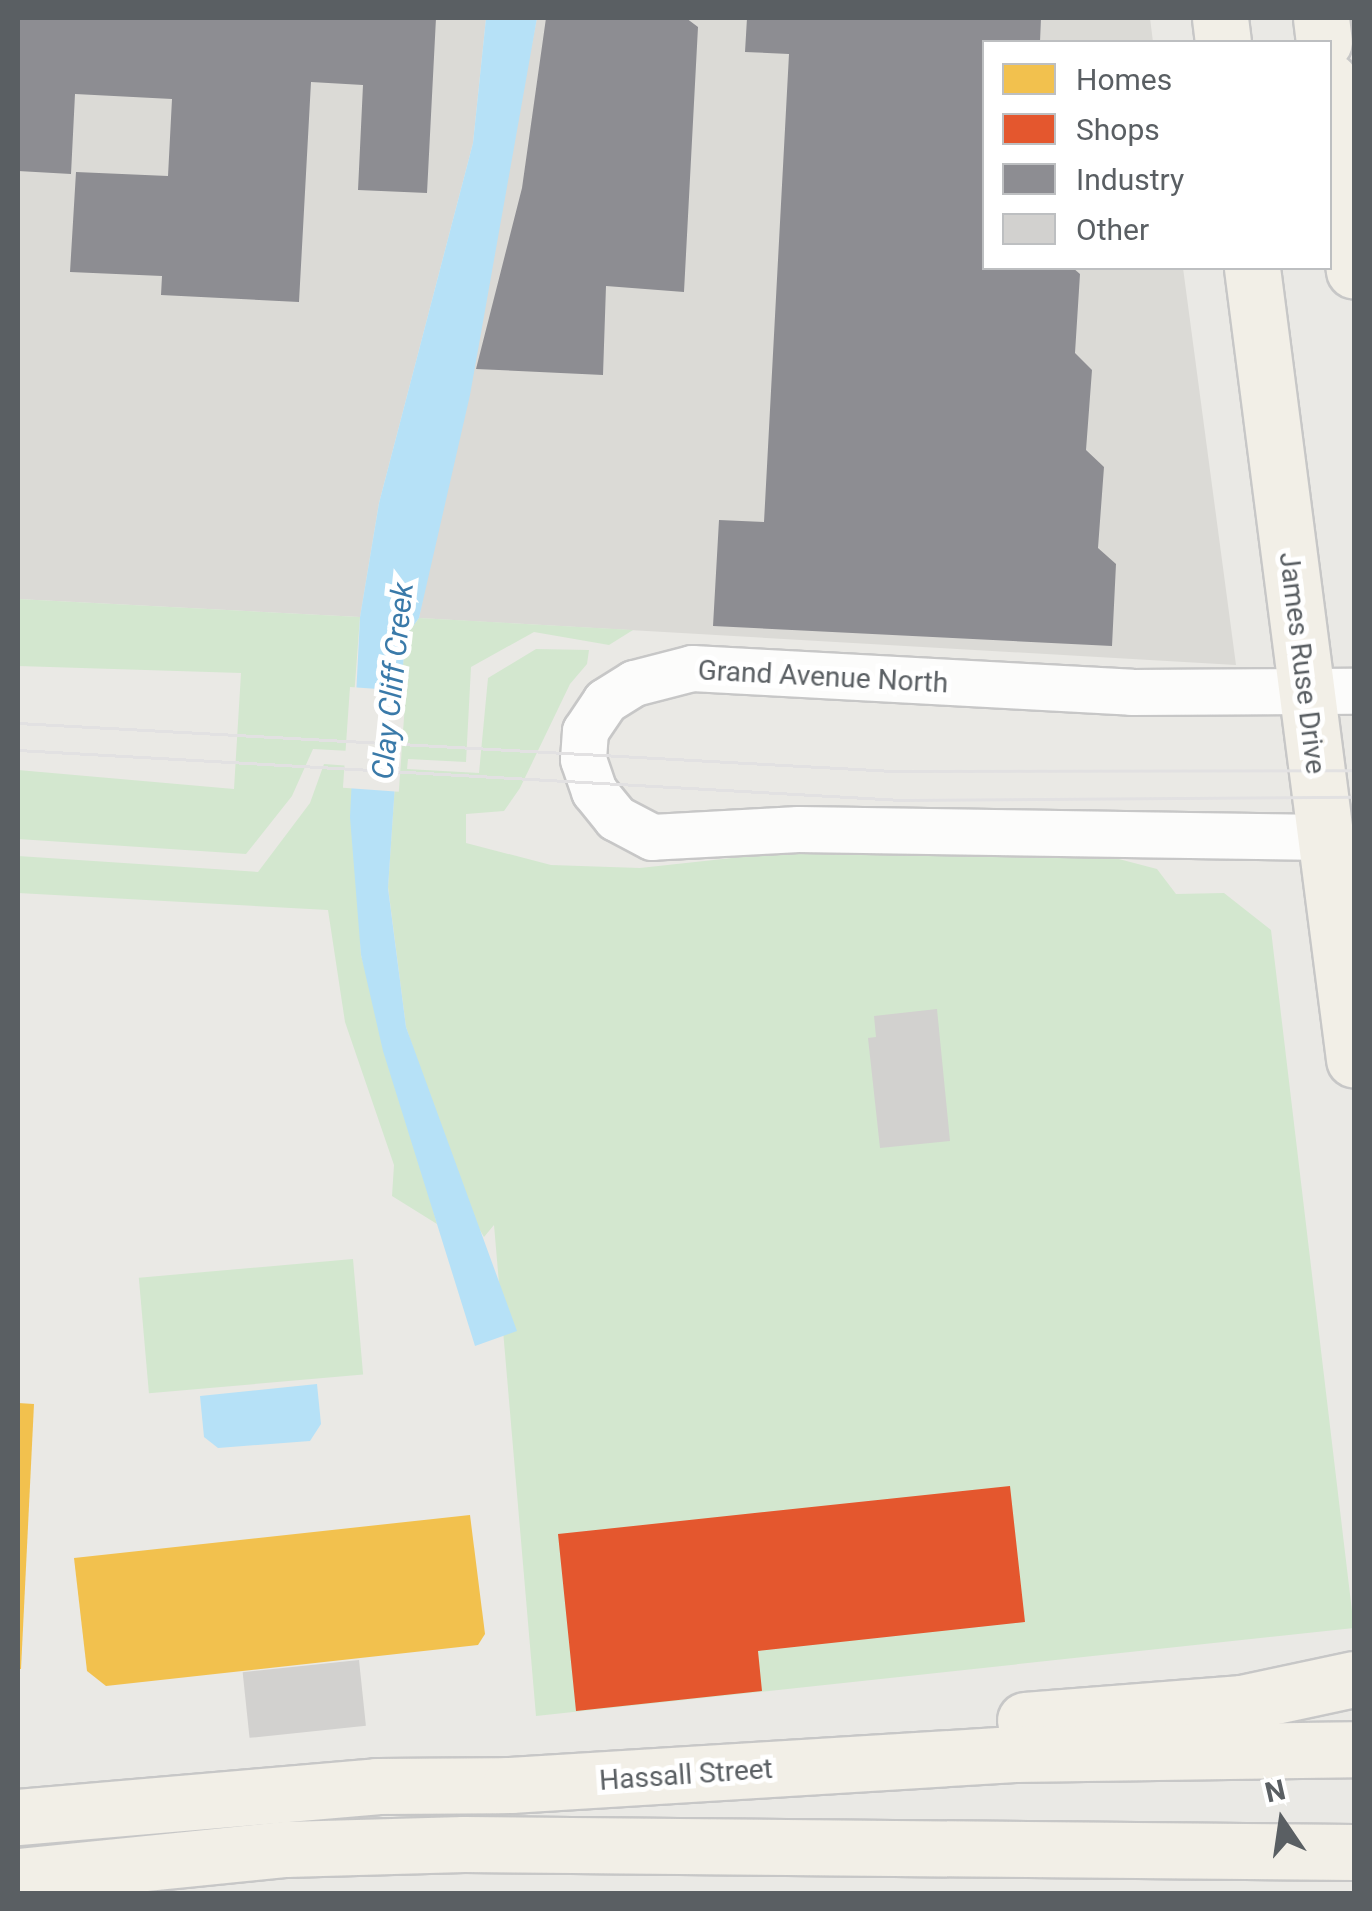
<!DOCTYPE html>
<style>
body{margin:0}
#map{position:relative;width:1372px;height:1911px;overflow:hidden;background:#eae9e5;font-family:Roboto,sans-serif}
div>[style]{position:absolute}
.industrial>*{inset:0;background:#dbdad6}
.green>*{inset:0;background:#d3e7cf;transform-origin:0 0}
.water>*{inset:0;background:#b6e1f7}
.pier>*{inset:0;background:#eae9e5;transform-origin:0 0}
.homes>*{inset:0;background:#f2c14e}
.shops>*{inset:0;background:#e4572e}
.industry>*{inset:0;background:#8d8d92}
.building>*{inset:0;background:#d2d1cf;transform-origin:0 0}
.roads{filter:drop-shadow(2px 0 #c7c7c7) drop-shadow(-2px 0 #c7c7c7) drop-shadow(0 2px #c7c7c7) drop-shadow(0 -2px #c7c7c7)}
.minor>*{height:45px;margin:-22.5px;padding:0 22.5px;transform-origin:22.5px;border-radius:22.5px;background:#fcfcfb}
.primary>*{height:55px;margin:-27.5px;padding:0 27.5px;transform-origin:27.5px;border-radius:27.5px;background:#f2efe7}
.tram>*{height:2.5px;margin:-1.25px;padding:0 1.25px;transform-origin:1.25px;border-radius:1.25px;background:#e2e1e2}
span{translate:-50% -50%;white-space:nowrap;text-align:center;line-height:1.15;-webkit-text-stroke:10px #fff;paint-order:stroke}
.street-label{font-size:28px;color:#5a5f63}
.water-label{font-size:30px;color:#3a7aa9;font-style:italic}
.frame{position:absolute;inset:0;border:20px solid #5a5f63;pointer-events:none}
.legend{position:absolute;left:982px;top:40px;width:350px;height:230px;box-sizing:border-box;background:#fff;border:2px solid #bdbfc1;margin:0;padding:12px 18px;list-style:none;font-size:30px;color:#5a5f63}
.legend li{display:flex;align-items:center;gap:20px;height:50px}
.legend b{width:50px;border:2px solid #bdbfc1}
.north{position:absolute;left:1232px;top:1771px;width:100px;height:100px;-webkit-text-stroke:8px #fff;paint-order:stroke;rotate:347deg;font-size:28px;font-weight:700;line-height:40px;text-align:center;color:#5a5f63}
.north::after{content:'';display:block;margin:auto;width:35px;height:45px;background:#5a5f63;clip-path:polygon(50% 0,100% 100%,50% 72%,0 100%)}
</style>
<div id="map">
<div class="industrial">
<i style="clip-path:polygon(18px 18px,486px 18px,473px 143px,379px 503px,360px 617px,18px 599px)"></i>
<i style="clip-path:polygon(537px 18px,1150px 18px,1153px 42px,984px 42px,984px 268px,1183px 268px,1236px 665px,419px 618px)"></i>
</div>
<div class="green">
<i style="clip-path:polygon(18px 599px,360px 617px,350px 751px,313px 749px,292px 796px,246px 854px,18px 839px,18px 770px,234px 789px,241px 673px,18px 666px)"></i>
<i style="clip-path:polygon(419px 618px,633px 630px,609px 645px,534px 632px,471px 667px,466px 762px,408px 759px,407px 769px,479px 773px,488px 678px,536px 649px,589px 650px,587px 664px,570px 684px,520px 788px,504px 811px,466px 814px,466px 843px,551px 865px,640px 868px,797px 851px,1115px 858px,1157px 869px,1176px 894px,1224px 893px,1271px 930px,1354px 1628px,536px 1716px,494px 1225px,484px 1237px,468px 1210px,406px 1027px,388px 887px,405px 637px)"></i>
<i style="clip-path:polygon(324px 764px,351px 766px,361px 955px,437px 1224px,392px 1196px,394px 1165px,345px 1022px,328px 910px,18px 893px,18px 856px,258px 872px,310px 803px)"></i>
<i style="left:353px;top:1259px;width:116px;height:215px;rotate:85deg"></i>
</div>
<div class="water">
<i style="clip-path:polygon(486px 18px,537px 18px,470px 395px,419px 618px,405px 637px,388px 888px,406px 1027px,517px 1331px,475px 1346px,383px 1051px,361px 955px,350px 817px,360px 617px,379px 503px,473px 143px)"></i>
<i style="clip-path:polygon(317px 1384px,321px 1424px,310px 1441px,218px 1448px,204px 1437px,200px 1396px)"></i>
</div>
<div class="pier">
<i style="left:350px;top:687px;width:56px;height:101px;rotate:4deg"></i>
</div>
<div class="homes">
<i style="clip-path:polygon(18px 1403px,34px 1404px,21px 1669px,18px 1669px)"></i>
<i style="clip-path:polygon(470px 1515px,485px 1634px,478px 1645px,106px 1686px,87px 1671px,74px 1558px)"></i>
</div>
<div class="shops">
<i style="clip-path:polygon(1010px 1486px,1025px 1622px,758px 1651px,762px 1691px,576px 1711px,558px 1534px)"></i>
</div>
<div class="industry">
<i style="clip-path:polygon(18px 18px,436px 18px,427px 193px,358px 190px,363px 85px,311px 82px,299px 302px,161px 295px,162px 276px,70px 272px,76px 172px,168px 176px,172px 99px,75px 94px,71px 174px,18px 171px)"></i>
<i style="clip-path:polygon(546px 18px,686px 18px,698px 27px,684px 292px,606px 286px,603px 375px,476px 369px,522px 188px)"></i>
<i style="clip-path:polygon(747px 18px,1041px 18px,1040px 42px,984px 42px,984px 268px,1073px 268px,1080px 274px,1075px 353px,1092px 370px,1086px 450px,1104px 467px,1098px 548px,1116px 564px,1112px 646px,713px 626px,719px 520px,764px 522px,789px 54px,745px 52px)"></i>
</div>
<div class="building">
<i style="clip-path:polygon(937px 1009px,950px 1141px,880px 1148px,868px 1038px,876px 1037px,874px 1016px)"></i>
<i style="left:359px;top:1660px;width:66px;height:117px;rotate:84deg"></i>
</div>
<div class="roads">
<div class="minor">
<i style="left:1325px;top:837px;width:527px;rotate:-179.13deg"></i>
<i style="left:798px;top:829px;width:146px;rotate:176.9deg"></i>
<i style="left:652px;top:837px;width:41px;rotate:-152.2deg"></i>
<i style="left:616px;top:818px;width:35px;rotate:-129deg"></i>
<i style="left:594px;top:791px;width:34px;rotate:-109deg"></i>
<i style="left:583px;top:759px;width:28px;rotate:-86deg"></i>
<i style="left:585px;top:731px;width:36px;rotate:-56deg"></i>
<i style="left:605px;top:701px;width:34px;rotate:-32deg"></i>
<i style="left:634px;top:683px;width:60px;rotate:-14.5deg"></i>
<i style="left:692px;top:668px;width:440px;rotate:3.1deg"></i>
<i style="left:1131px;top:692px;width:223px;rotate:-0.3deg"></i>
</div>
<div class="primary">
<i style="left:1220px;top:18px;width:24px;rotate:83deg"></i>
<i style="left:1321px;top:18px;width:24px;rotate:83deg"></i>
<i style="left:1330px;top:81px;width:191px;rotate:82.8deg"></i>
<i style="left:1252px;top:268px;width:798px;rotate:82.65deg"></i>
<i style="left:1025px;top:1720px;width:218px;rotate:-4.5deg"></i>
<i style="left:1242px;top:1703px;width:115px;rotate:-12.1deg"></i>
<i style="left:18px;top:1817px;width:360px;rotate:-4.9deg"></i>
<i style="left:377px;top:1786px;width:133px;rotate:-0.4deg"></i>
<i style="left:510px;top:1785px;width:505px;rotate:-3.52deg"></i>
<i style="left:1014px;top:1754px;width:340px;rotate:-0.8deg"></i>
<i style="left:18px;top:1876px;width:269px;rotate:-5.8deg"></i>
<i style="left:286px;top:1849px;width:178px;rotate:-1.6deg"></i>
<i style="left:464px;top:1844px;width:890px;rotate:0.52deg"></i>
</div>
</div>
<div class="tram">
<i style="left:18px;top:723px;width:877px;rotate:3.14deg"></i>
<i style="left:894px;top:771px;width:460px;rotate:-0.1deg"></i>
<i style="left:18px;top:750px;width:885px;rotate:3.24deg"></i>
<i style="left:902px;top:800px;width:452px;rotate:-0.4deg"></i>
</div>
<div class="street-label">
<span style="left:1302px;top:663px;rotate:83deg">James Ruse Drive</span>
<span style="left:823px;top:677px;rotate:3deg">Grand Avenue North</span>
<span style="left:686px;top:1775px;rotate:-4deg">Hassall Street</span>
</div>
<div class="water-label">
<span style="left:393px;top:681px;rotate:-84deg">Clay Cliff Creek</span>
</div>
<div class="frame"></div>
<ul class="legend">
<li><b style="height:28px;background:#f2c14e"></b>Homes</li>
<li><b style="height:28px;background:#e4572e"></b>Shops</li>
<li><b style="height:28px;background:#8d8d92"></b>Industry</li>
<li><b style="height:28px;background:#d2d1cf"></b>Other</li>
</ul>
<div class="north">N</div>
</div>
